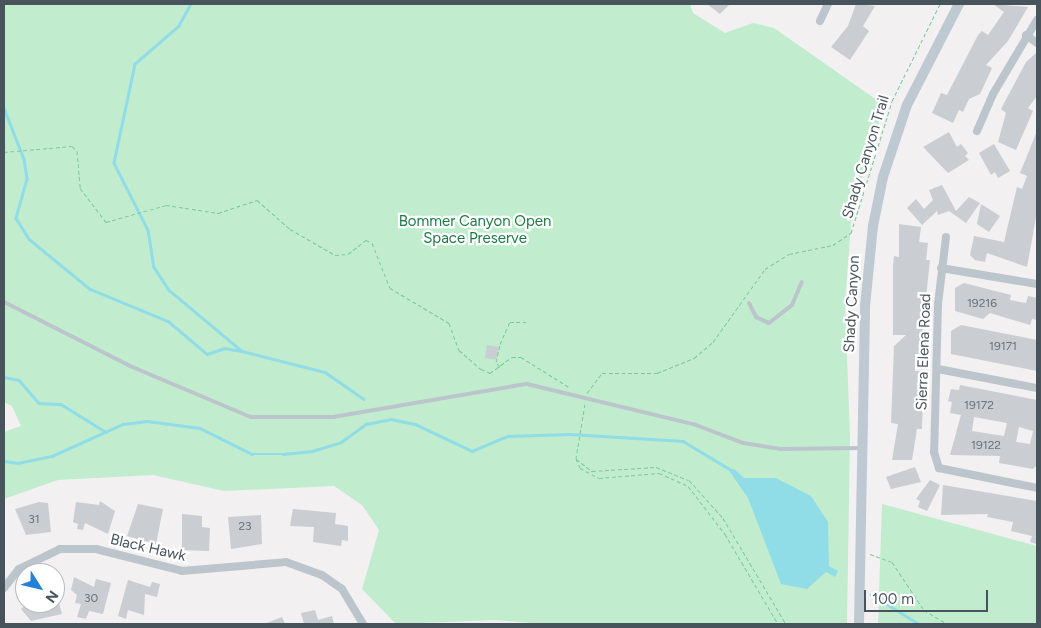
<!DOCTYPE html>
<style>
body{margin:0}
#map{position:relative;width:1041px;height:628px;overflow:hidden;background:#f2f0f0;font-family:Figtree,sans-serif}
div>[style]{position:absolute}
.green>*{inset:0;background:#c1edce}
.water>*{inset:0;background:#90dce7}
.stream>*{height:2.5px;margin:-1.25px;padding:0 1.25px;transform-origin:1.25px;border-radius:1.25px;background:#90dce7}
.building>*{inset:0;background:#cacdd2;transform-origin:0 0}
.path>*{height:1px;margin-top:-0.5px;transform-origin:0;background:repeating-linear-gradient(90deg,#7ac99c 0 4px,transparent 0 6.5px)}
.lane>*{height:4px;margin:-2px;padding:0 2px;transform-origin:2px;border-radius:2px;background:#bcc5cc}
.street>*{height:8px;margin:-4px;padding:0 4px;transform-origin:4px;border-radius:4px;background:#bcc5cc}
.secondary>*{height:10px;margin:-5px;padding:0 5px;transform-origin:5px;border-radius:5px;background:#bec9d2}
span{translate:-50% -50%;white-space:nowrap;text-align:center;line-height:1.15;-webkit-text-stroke:4.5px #fff;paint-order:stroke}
.number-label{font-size:12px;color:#68727a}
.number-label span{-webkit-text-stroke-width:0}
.street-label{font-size:15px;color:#48545c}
.park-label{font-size:15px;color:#1c7a44}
.frame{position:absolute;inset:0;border:5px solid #48545c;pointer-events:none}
.north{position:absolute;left:15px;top:563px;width:50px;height:50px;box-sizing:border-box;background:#fff;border:1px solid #b6bbbe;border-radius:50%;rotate:126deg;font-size:14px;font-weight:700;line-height:20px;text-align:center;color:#48545c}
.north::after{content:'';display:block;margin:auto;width:18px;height:22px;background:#2380d9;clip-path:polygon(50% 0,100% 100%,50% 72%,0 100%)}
.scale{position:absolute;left:864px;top:590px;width:124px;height:22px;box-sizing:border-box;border:2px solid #48545c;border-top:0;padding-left:6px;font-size:15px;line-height:18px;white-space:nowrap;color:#48545c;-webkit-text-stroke:4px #fff;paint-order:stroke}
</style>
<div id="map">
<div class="green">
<i style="clip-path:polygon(4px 4px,690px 4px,693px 13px,725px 33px,753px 23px,774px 28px,884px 105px,852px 211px,845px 303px,850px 436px,847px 624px,543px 624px,495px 620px,396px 624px,362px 589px,379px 530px,362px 505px,334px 486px,224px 491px,153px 475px,58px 480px,4px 499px,4px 432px,21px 426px,12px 406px,4px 402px)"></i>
<i style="clip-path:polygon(882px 504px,1037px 546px,1037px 624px,878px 624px)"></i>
</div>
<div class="water">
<i style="clip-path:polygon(734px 469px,744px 478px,776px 478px,811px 496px,828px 522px,829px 566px,838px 571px,835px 577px,826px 572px,807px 589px,781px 584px,748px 498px,730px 472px)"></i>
</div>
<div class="stream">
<i style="left:191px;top:4px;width:25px;rotate:119deg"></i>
<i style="left:179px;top:26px;width:58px;rotate:139.2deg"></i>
<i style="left:135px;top:64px;width:101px;rotate:102deg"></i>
<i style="left:114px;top:163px;width:75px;rotate:63.1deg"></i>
<i style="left:148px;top:230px;width:37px;rotate:81deg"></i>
<i style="left:154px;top:267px;width:27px;rotate:57deg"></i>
<i style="left:169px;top:290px;width:95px;rotate:39.9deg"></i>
<i style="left:242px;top:351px;width:86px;rotate:14.2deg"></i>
<i style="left:325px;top:372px;width:47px;rotate:34.7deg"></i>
<i style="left:4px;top:108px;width:55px;rotate:68.6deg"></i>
<i style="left:24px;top:159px;width:20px;rotate:81deg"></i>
<i style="left:27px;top:179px;width:41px;rotate:105.8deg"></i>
<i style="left:16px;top:218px;width:25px;rotate:58deg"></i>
<i style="left:29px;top:239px;width:79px;rotate:39.3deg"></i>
<i style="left:90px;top:289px;width:84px;rotate:22.3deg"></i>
<i style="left:168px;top:321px;width:51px;rotate:40.2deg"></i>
<i style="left:207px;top:354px;width:18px;rotate:-19deg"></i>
<i style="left:224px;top:348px;width:17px;rotate:10deg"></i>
<i style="left:4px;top:377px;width:15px;rotate:11deg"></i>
<i style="left:19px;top:380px;width:30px;rotate:49deg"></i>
<i style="left:39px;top:403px;width:22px;rotate:3deg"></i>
<i style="left:61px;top:404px;width:53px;rotate:31.9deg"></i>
<i style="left:4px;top:461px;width:14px;rotate:8deg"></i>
<i style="left:18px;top:463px;width:35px;rotate:-12deg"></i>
<i style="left:52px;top:456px;width:78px;rotate:-24.3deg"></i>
<i style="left:123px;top:424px;width:24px;rotate:-7deg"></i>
<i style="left:147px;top:421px;width:53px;rotate:7.5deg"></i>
<i style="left:200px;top:428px;width:58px;rotate:26.6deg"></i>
<i style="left:252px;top:454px;width:31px"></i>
<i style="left:283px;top:454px;width:29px;rotate:-6deg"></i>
<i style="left:312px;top:451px;width:30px;rotate:-17deg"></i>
<i style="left:341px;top:442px;width:31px;rotate:-36deg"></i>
<i style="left:366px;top:424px;width:25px;rotate:-11deg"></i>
<i style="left:391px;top:419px;width:25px;rotate:12deg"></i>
<i style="left:415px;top:424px;width:63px;rotate:25.3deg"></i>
<i style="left:472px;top:451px;width:39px;rotate:-23deg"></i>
<i style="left:508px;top:436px;width:62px;rotate:-1.8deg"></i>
<i style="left:570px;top:434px;width:113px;rotate:3.5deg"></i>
<i style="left:683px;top:441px;width:58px;rotate:31deg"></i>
<i style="left:871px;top:594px;width:57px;rotate:32deg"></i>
</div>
<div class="building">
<i style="clip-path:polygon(707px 4px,730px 4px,720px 14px)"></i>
<i style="clip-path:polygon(856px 4px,875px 6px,863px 26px,869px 31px,850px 60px,831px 47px,848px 26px)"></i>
<i style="clip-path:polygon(993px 4px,1028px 7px,1008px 41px,986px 65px,992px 68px,980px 94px,969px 99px,963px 112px,959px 110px,953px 123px,932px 113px,941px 93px,947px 95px,978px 35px,982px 31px,988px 35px,1004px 12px)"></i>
<i style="clip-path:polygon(1037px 52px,1037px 96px,1028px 108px,1033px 111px,1016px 150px,998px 142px,1006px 113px,1001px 109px,1026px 62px)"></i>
<i style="clip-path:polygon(1037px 131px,1037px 212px,1027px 267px,987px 253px,985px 262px,975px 260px,970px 255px,974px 236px,1004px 242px,1017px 187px,1022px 189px,1027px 176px,1020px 173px)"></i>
<i style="clip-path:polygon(949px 132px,957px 147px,961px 144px,968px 153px,965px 156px,969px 160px,948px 173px,923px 147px)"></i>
<i style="clip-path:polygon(994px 144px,1010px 171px,998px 178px,995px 172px,991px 175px,979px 153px)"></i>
<i style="clip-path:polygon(942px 185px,956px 211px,969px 197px,980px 203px,966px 223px,949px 211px,938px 215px,937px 211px,922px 225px,907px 208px,916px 199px,924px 209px,933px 200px,929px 190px)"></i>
<i style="clip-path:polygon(981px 204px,1000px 216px,989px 232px,977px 224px)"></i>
<i style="clip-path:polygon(899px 224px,921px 227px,919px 242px,928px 243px,926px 260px,930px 260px,920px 354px,915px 354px,915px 371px,924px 371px,922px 429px,917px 429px,912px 460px,892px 460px,898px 424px,891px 423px,894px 346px,906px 335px,893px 335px,893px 266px,894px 256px,899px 257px)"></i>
<i style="clip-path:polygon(964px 283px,1011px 295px,1010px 300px,1026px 303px,1028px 296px,1037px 298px,1037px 320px,1032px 319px,1030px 325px,990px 313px,983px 319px,955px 311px,955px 288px)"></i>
<i style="clip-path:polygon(961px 325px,1037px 340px,1037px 371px,951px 354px,951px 331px)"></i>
<i style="left:487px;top:345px;width:12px;height:13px;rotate:9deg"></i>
<i style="clip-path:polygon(evenodd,960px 385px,1037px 400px,1037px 465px,1033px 469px,999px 463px,1000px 456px,950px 455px,961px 415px,950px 413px,952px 402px,948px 401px,951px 389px,959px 390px,960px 385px,974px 417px,1007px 423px,1004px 436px,972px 431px,974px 417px,960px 385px,1019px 427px,1033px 431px,1030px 444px,1016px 442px,1019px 427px)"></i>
<i style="clip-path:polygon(915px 467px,921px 482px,891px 489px,886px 477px)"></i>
<i style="clip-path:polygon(930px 480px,940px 485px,927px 511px,918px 507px,920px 501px,916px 499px)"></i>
<i style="clip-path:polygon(943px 485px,1037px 501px,1037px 544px,1030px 542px,1032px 536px,1011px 531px,1013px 522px,987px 517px,988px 514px,941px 515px)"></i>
<i style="clip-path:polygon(100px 501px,115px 511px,108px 534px,85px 523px,83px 530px,77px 529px,78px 524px,73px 522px,76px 502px,99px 505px)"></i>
<i style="clip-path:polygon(39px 502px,48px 503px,51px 532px,26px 535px,15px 509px)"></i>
<i style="clip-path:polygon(138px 504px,163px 509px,156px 544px,127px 536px)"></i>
<i style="clip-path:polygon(293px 509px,336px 513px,335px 524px,348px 526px,348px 541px,342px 540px,341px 546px,313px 542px,314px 527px,290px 526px)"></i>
<i style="clip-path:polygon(182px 514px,202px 516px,202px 527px,210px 528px,209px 551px,182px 550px)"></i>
<i style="clip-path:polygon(261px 515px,262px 544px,231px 549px,228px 517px)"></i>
<i style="clip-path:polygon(74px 577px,94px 587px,96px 579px,111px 583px,103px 614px,89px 611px,86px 619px,77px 617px,81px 604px,75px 603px,77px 595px,71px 590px)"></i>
<i style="clip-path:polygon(128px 580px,150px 587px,152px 582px,160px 584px,157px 597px,145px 594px,144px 615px,128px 610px,126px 619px,118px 616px)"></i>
<i style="clip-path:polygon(27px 603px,59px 603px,62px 614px,31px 621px,21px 609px)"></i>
<i style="clip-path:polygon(315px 610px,318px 620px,332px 616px,334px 624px,304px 624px,301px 613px)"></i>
<i style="clip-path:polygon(282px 617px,285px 624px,264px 624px)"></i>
</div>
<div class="path">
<i style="left:4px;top:152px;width:68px;rotate:-5deg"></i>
<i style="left:72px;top:146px;width:7px;rotate:45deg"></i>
<i style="left:77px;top:151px;width:37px;rotate:85deg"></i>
<i style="left:80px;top:188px;width:43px;rotate:52.6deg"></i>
<i style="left:106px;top:222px;width:62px;rotate:-15.8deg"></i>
<i style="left:166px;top:205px;width:53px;rotate:8.7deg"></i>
<i style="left:218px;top:213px;width:41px;rotate:-18.4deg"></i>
<i style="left:257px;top:200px;width:44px;rotate:41.3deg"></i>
<i style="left:290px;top:229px;width:52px;rotate:30deg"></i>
<i style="left:335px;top:255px;width:13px;rotate:-4deg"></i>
<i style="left:348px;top:254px;width:23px;rotate:-38deg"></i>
<i style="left:366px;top:240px;width:7px;rotate:27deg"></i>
<i style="left:372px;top:243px;width:48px;rotate:68.2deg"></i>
<i style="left:390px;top:288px;width:69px;rotate:30.7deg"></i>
<i style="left:449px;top:323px;width:29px;rotate:70deg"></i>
<i style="left:459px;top:350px;width:29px;rotate:41deg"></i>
<i style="left:481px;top:369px;width:10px;rotate:24deg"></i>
<i style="left:490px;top:373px;width:27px;rotate:-36deg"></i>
<i style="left:512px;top:357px;width:9px"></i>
<i style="left:521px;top:357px;width:57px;rotate:32deg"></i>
<i style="left:500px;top:367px;width:6px;rotate:-129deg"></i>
<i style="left:496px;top:362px;width:18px;rotate:-77deg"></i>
<i style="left:500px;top:344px;width:24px;rotate:-66deg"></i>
<i style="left:510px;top:322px;width:16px"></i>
<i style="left:587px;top:393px;width:25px;rotate:-53deg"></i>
<i style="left:602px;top:373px;width:55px"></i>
<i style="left:657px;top:373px;width:40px;rotate:-22deg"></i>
<i style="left:694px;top:358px;width:25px;rotate:-40deg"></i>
<i style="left:713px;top:342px;width:90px;rotate:-54.5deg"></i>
<i style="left:765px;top:269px;width:28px;rotate:-32deg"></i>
<i style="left:789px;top:254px;width:45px;rotate:-11.6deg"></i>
<i style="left:833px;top:245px;width:22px;rotate:-34deg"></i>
<i style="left:851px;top:233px;width:138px;rotate:-72.7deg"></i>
<i style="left:892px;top:101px;width:108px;rotate:-63.7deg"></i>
<i style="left:585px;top:404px;width:55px;rotate:99.5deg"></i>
<i style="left:576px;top:458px;width:11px;rotate:68deg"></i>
<i style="left:580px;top:468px;width:21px;rotate:28deg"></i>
<i style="left:599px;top:478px;width:60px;rotate:-4.8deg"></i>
<i style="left:659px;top:473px;width:32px;rotate:24deg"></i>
<i style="left:688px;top:486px;width:61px;rotate:52.4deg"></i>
<i style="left:725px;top:534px;width:104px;rotate:59.5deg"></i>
<i style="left:576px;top:459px;width:20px;rotate:37deg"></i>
<i style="left:592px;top:471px;width:64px;rotate:-3.6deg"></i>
<i style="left:656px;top:467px;width:35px;rotate:22deg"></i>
<i style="left:689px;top:480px;width:51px;rotate:48.2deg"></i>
<i style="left:723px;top:518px;width:123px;rotate:59.3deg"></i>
<i style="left:870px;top:554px;width:23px;rotate:20deg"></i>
<i style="left:892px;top:562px;width:58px;rotate:56.3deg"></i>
<i style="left:924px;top:610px;width:27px;rotate:31deg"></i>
</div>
<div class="lane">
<i style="left:4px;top:302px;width:141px;rotate:26.9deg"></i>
<i style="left:130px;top:366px;width:131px;rotate:22.9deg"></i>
<i style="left:251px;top:417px;width:82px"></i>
<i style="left:333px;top:417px;width:197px;rotate:-9.7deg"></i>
<i style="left:527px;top:384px;width:174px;rotate:13.6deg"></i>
<i style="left:696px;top:425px;width:50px;rotate:21deg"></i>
<i style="left:743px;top:443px;width:36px;rotate:9deg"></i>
<i style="left:779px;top:449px;width:82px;rotate:-0.7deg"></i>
<i style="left:749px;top:303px;width:16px;rotate:63deg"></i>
<i style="left:756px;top:317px;width:14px;rotate:25deg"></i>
<i style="left:769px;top:323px;width:29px;rotate:-38deg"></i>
<i style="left:792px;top:305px;width:25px;rotate:-67deg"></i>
</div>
<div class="street">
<i style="left:820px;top:21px;width:19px;rotate:-65deg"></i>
<i style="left:1026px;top:35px;width:14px;rotate:36deg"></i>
<i style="left:977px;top:131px;width:40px;rotate:-66.6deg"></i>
<i style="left:993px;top:94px;width:86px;rotate:-59.3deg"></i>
<i style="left:946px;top:237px;width:67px;rotate:96.8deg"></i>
<i style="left:938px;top:304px;width:148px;rotate:91.5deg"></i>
<i style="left:934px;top:452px;width:17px;rotate:73deg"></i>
<i style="left:939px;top:468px;width:100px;rotate:11.5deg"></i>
<i style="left:941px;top:268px;width:97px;rotate:9.5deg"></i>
<i style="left:938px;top:369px;width:101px;rotate:10.9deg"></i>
<i style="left:4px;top:588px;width:24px;rotate:-52deg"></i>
<i style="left:19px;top:569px;width:46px;rotate:-26deg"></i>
<i style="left:60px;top:549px;width:36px"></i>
<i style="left:96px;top:549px;width:89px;rotate:14.3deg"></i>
<i style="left:182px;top:571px;width:104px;rotate:-4.9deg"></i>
<i style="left:286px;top:562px;width:38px;rotate:20deg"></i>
<i style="left:322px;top:575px;width:24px;rotate:35deg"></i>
<i style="left:342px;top:589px;width:41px;rotate:59deg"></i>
</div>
<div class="secondary">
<i style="left:859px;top:624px;width:318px;rotate:-88.9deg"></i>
<i style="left:865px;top:306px;width:80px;rotate:-84.3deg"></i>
<i style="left:873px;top:226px;width:50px;rotate:-78.5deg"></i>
<i style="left:883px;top:177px;width:76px;rotate:-71.6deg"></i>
<i style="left:907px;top:105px;width:114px;rotate:-62.8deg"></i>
</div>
<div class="number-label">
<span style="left:982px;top:304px">19216</span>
<span style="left:1003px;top:347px">19171</span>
<span style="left:979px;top:406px">19172</span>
<span style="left:986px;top:446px">19122</span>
<span style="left:34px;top:520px">31</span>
<span style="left:245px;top:527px">23</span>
<span style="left:91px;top:599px">30</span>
</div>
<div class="street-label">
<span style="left:866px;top:157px;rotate:-73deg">Shady Canyon Trail</span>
<span style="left:852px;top:304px;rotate:-87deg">Shady Canyon</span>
<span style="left:924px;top:352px;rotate:-88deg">Sierra Elena Road</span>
<span style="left:148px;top:548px;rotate:13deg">Black Hawk</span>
</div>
<div class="park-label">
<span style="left:475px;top:230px">Bommer Canyon Open<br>Space Preserve</span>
</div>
<div class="frame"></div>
<div class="north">N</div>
<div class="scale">100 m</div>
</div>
